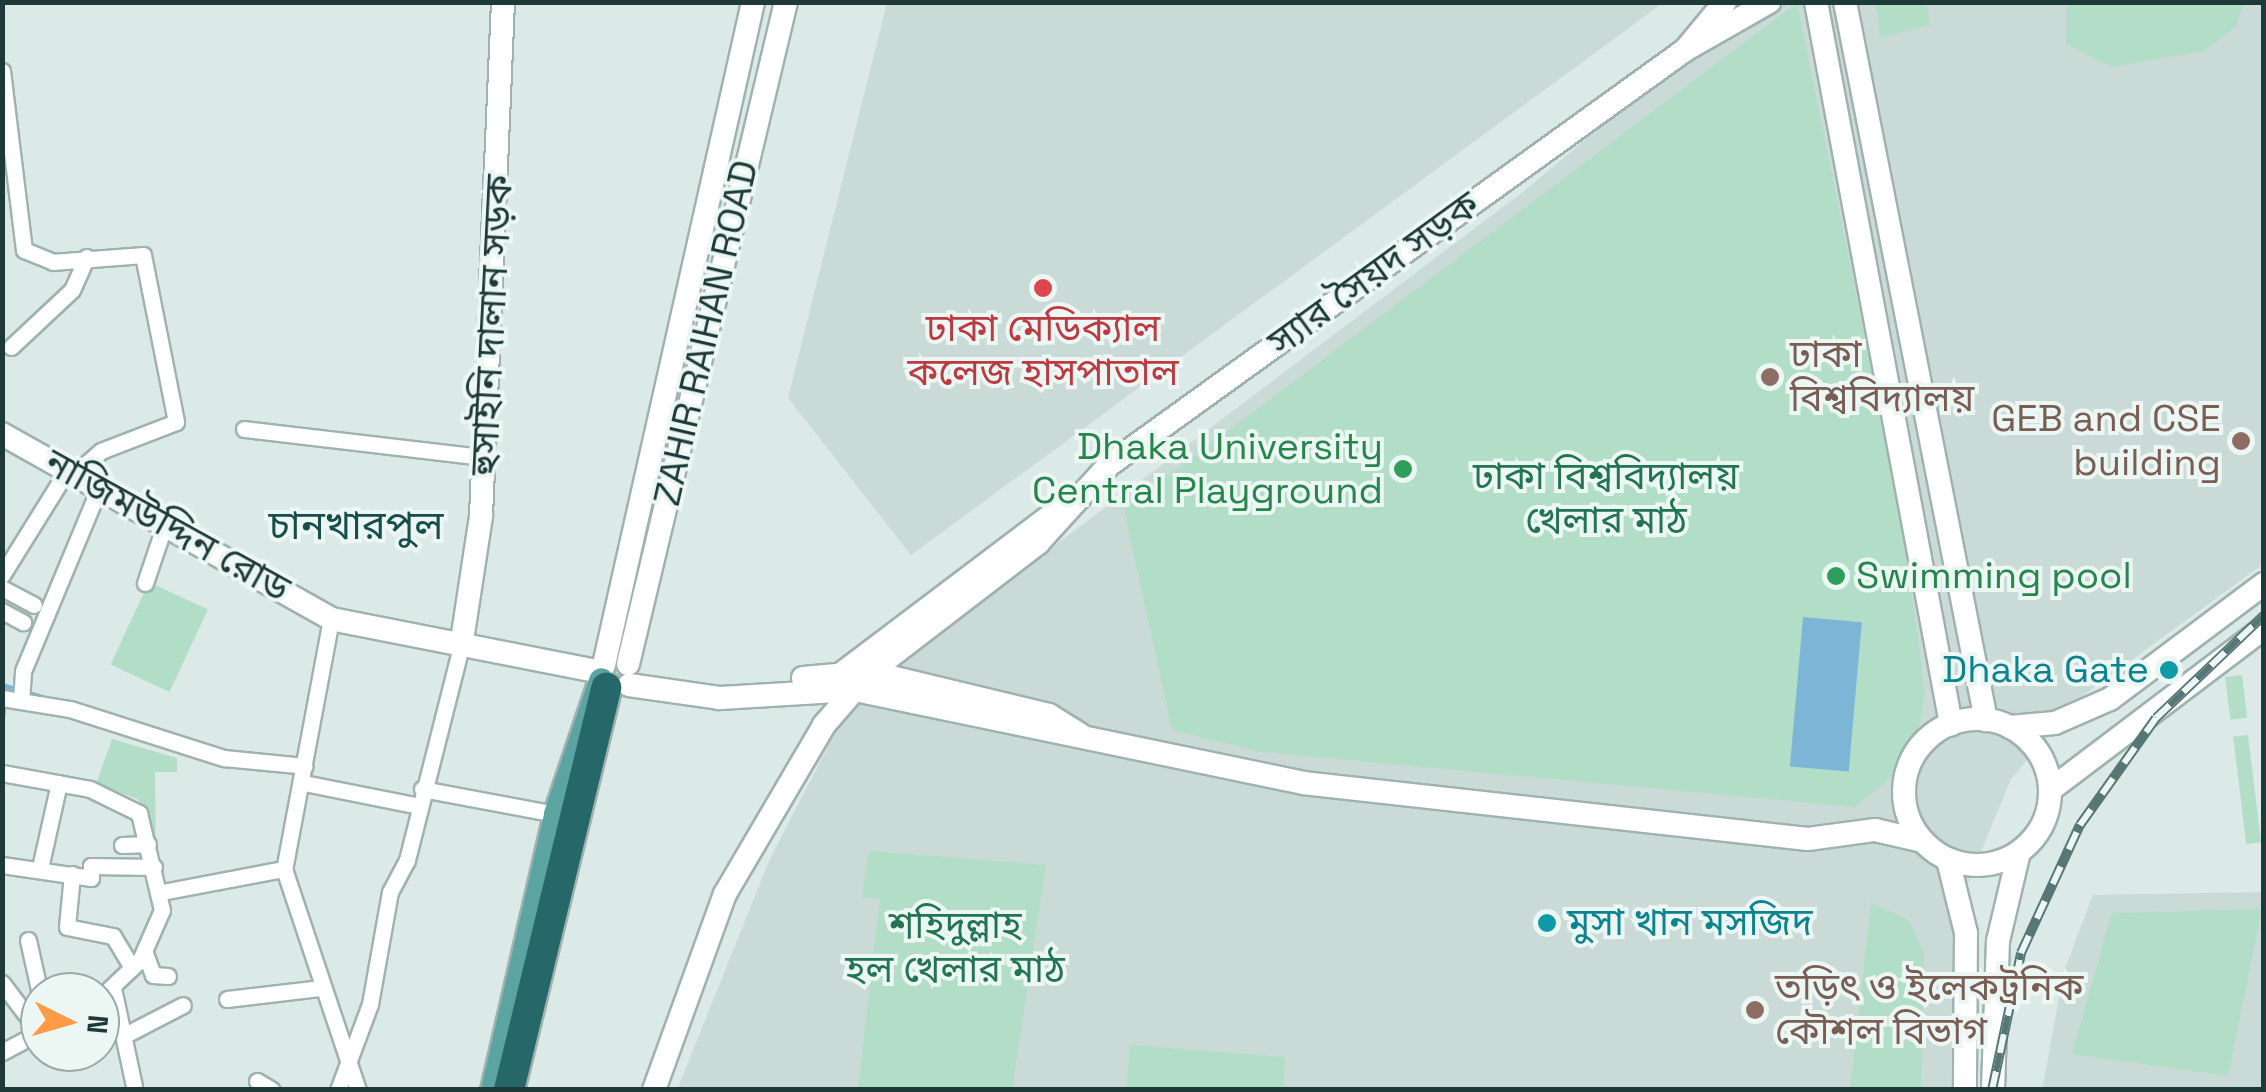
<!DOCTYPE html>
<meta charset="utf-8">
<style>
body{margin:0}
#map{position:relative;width:2266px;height:1092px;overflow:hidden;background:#dceae7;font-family:"Space Grotesk","Noto Sans Bengali",sans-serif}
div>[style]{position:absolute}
.built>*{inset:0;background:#cadad6}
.green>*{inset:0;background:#b2dec7;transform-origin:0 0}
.water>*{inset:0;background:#7db5d6;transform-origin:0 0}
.stream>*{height:6px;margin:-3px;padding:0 3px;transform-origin:3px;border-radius:3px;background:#7db5d6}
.roads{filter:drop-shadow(2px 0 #9fb2af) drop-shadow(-2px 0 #9fb2af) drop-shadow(0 2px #9fb2af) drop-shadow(0 -2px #9fb2af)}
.street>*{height:15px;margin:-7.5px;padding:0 7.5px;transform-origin:7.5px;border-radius:7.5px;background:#fff}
.secondary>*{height:22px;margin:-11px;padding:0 11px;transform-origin:11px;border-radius:11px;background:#fff}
.secondary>.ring{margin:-11px;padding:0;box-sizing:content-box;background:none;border:22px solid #fff;border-radius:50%}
.primary>*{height:25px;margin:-12.5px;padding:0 12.5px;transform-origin:12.5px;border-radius:12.5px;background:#5ca4a1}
.highway>*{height:30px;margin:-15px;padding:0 15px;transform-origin:15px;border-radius:15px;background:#266869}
.rail>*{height:10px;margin-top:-5px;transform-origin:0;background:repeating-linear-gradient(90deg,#ecf7f4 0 19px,#567775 0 38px);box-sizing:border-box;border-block:2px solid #567775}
.dots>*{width:28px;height:28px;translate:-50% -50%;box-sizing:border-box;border:5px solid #ecf7f4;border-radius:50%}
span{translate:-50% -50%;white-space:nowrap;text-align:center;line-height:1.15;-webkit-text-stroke:8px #ecf7f4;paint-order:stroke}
.street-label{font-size:38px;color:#1d3a39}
.health-label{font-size:38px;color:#be3a42}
.education-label{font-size:38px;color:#785e54}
.left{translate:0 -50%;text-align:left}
.right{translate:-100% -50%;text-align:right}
.leisure-label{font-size:38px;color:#27864d}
.park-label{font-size:38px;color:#237454}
.culture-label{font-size:38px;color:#0d838f}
.neighbourhood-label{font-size:40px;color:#174e4c}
.frame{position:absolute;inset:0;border:5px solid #1d3a39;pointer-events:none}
.north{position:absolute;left:20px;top:972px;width:100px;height:100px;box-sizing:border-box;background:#ecf7f4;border:2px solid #99aba9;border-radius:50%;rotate:95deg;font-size:28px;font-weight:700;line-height:40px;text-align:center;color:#1d3a39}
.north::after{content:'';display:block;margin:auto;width:35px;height:45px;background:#ff9a45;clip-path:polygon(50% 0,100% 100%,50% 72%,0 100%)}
</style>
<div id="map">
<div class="built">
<i style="clip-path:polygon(887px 3px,887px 2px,1663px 3px,911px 555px,788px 398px)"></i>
<i style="clip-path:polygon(1748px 3px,2263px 3px,2263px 564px,2081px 697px,2011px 779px,1966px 888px,1956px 1089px,677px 1090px,769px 861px,853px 698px,1524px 191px)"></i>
<i style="clip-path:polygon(2263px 892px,2263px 1089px,2042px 1090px,2064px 971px,2093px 895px)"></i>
</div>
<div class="green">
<i style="clip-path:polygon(1797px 3px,1903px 524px,1925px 693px,1917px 739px,1898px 772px,1855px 807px,1262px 752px,1172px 730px,1124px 509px)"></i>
<i style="clip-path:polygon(1876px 3px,1927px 3px,1930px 25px,1880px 38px)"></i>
<i style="clip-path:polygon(2067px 3px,2067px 2px,2244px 3px,2235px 27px,2204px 51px,2111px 67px,2066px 44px)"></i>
<i style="left:149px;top:582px;width:65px;height:91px;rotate:25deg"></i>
<i style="left:2242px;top:675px;width:43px;height:17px;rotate:83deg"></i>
<i style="left:2248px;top:735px;width:108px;height:15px;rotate:83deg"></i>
<i style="clip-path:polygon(112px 739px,177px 758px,177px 772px,155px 772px,156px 844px,138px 799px,96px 784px)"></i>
<i style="clip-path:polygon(869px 851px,1046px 865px,1012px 1089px,858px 1089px,880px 898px,862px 897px)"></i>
<i style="clip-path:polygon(1871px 903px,1909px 920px,1924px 954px,1921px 1089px,1850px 1089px)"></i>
<i style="clip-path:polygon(2262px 909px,2228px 1076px,2072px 1054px,2112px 913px)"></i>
<i style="clip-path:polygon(1130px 1045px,1285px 1057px,1283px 1089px,1126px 1089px)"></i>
</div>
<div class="water">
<i style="left:1803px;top:617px;width:59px;height:150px;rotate:5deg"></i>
</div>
<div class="stream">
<i style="left:2px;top:686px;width:43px;rotate:16.3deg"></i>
<i style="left:2px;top:720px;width:19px;rotate:-84deg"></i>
</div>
<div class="roads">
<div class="street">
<i style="left:2px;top:71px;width:180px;rotate:83deg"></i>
<i style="left:24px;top:250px;width:31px;rotate:22deg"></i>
<i style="left:53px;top:262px;width:90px;rotate:-4.4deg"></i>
<i style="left:143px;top:255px;width:170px;rotate:78.8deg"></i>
<i style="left:176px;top:422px;width:80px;rotate:158.9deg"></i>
<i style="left:101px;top:451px;width:37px;rotate:139deg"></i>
<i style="left:11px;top:347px;width:83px;rotate:-43.1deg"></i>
<i style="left:72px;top:290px;width:36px;rotate:-66deg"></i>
<i style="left:244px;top:429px;width:242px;rotate:6.7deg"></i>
<i style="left:2px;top:575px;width:121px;rotate:-58.1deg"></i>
<i style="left:145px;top:583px;width:62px;rotate:-71.3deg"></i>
<i style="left:2px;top:588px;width:36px;rotate:28deg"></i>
<i style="left:2px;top:611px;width:24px;rotate:28deg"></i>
<i style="left:331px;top:619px;width:254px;rotate:100.6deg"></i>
<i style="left:284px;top:869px;width:233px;rotate:71.5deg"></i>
<i style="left:2px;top:698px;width:69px;rotate:9.2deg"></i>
<i style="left:70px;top:709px;width:162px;rotate:17.7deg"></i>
<i style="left:224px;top:758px;width:81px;rotate:5.6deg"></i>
<i style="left:21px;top:701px;width:30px;rotate:-86deg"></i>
<i style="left:23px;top:671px;width:198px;rotate:-67.4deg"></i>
<i style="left:2px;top:773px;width:89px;rotate:10.3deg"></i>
<i style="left:90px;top:789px;width:55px;rotate:26.1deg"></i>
<i style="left:139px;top:813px;width:100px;rotate:76.7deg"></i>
<i style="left:162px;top:910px;width:55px;rotate:113.7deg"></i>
<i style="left:140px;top:960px;width:55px;rotate:136.5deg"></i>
<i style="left:304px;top:783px;width:117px;rotate:11.3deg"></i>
<i style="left:422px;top:789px;width:136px;rotate:10.6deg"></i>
<i style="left:122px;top:845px;width:26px;rotate:-2deg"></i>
<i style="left:2px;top:865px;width:90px;rotate:8.3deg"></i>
<i style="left:91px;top:878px;width:12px;rotate:-90deg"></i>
<i style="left:91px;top:866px;width:63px;rotate:0.9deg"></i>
<i style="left:40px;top:868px;width:87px;rotate:-77.4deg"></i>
<i style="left:72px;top:874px;width:53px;rotate:95.4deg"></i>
<i style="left:67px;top:927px;width:47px;rotate:11.1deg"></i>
<i style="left:113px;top:936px;width:37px;rotate:59deg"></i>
<i style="left:162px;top:892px;width:124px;rotate:-10.7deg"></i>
<i style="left:28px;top:940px;width:55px;rotate:77.5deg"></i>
<i style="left:145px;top:953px;width:23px;rotate:70deg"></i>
<i style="left:153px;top:975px;width:15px;rotate:4deg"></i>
<i style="left:2px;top:983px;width:63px;rotate:52.8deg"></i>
<i style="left:113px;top:988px;width:100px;rotate:77.9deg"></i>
<i style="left:227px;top:999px;width:95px;rotate:-6.7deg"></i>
<i style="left:125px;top:1035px;width:65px;rotate:-27.3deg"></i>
<i style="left:2px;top:1052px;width:43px;rotate:-27.8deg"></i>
<i style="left:257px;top:1081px;width:17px;rotate:31deg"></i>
<i style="left:338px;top:1090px;width:92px;rotate:-69.6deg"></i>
<i style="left:370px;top:1004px;width:114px;rotate:-79.9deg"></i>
<i style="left:390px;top:892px;width:36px;rotate:-62deg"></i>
<i style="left:407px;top:860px;width:220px;rotate:-75.8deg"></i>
</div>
<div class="secondary">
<i style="left:1816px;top:2px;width:735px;rotate:79.41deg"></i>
<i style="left:1845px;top:2px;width:732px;rotate:78.89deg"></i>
<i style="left:1685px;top:50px;width:62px;rotate:-50.2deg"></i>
<i style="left:2px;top:434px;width:377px;rotate:29.3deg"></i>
<i style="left:331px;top:619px;width:274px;rotate:11.1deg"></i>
<i style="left:461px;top:647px;width:133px;rotate:-81.3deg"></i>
<i style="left:481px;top:516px;width:514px;rotate:-87.55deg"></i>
<i style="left:628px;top:664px;width:681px;rotate:-76.58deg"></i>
<i style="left:604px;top:665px;width:680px;rotate:-77.33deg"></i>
<i style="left:841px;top:674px;width:272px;rotate:-37.1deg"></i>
<i style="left:803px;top:678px;width:67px;rotate:-5.1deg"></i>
<i style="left:870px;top:672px;width:184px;rotate:13.5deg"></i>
<i style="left:1049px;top:715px;width:36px;rotate:32deg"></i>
<i style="left:629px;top:685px;width:91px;rotate:8.2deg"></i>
<i style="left:719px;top:698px;width:136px;rotate:-3.4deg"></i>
<i style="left:855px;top:690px;width:458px;rotate:11.7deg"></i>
<i style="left:1303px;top:783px;width:508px;rotate:6.33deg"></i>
<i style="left:1808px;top:839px;width:68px;rotate:-7.7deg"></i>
<i style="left:1875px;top:830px;width:49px;rotate:12.9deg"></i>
<i class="ring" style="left:1904px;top:719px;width:124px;height:124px"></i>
<i style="left:2010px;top:727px;width:45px;rotate:-5.1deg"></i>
<i style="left:2055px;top:723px;width:60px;rotate:-23.6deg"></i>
<i style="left:2110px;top:699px;width:192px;rotate:-36.8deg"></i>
<i style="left:2050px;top:790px;width:268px;rotate:-37.1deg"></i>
<i style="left:1948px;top:860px;width:75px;rotate:76.1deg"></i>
<i style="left:1966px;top:933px;width:157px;rotate:90.4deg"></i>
<i style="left:654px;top:1090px;width:208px;rotate:-70.1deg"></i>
<i style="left:725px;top:894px;width:196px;rotate:-59.6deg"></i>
<i style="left:824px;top:725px;width:70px;rotate:-49deg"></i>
<i style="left:870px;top:672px;width:212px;rotate:-37.5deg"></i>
<i style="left:1038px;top:543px;width:105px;rotate:-47.7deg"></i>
<i style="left:1109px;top:465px;width:710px;rotate:-35.77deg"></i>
<i style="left:1685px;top:50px;width:97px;rotate:-29.7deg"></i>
<i style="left:1993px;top:1090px;width:149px;rotate:-88.1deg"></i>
<i style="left:1998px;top:941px;width:91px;rotate:-76.7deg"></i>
</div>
<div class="primary">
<i style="left:493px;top:1090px;width:283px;rotate:-77.1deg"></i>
<i style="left:556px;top:814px;width:141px;rotate:-71.4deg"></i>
</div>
<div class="highway">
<i style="left:509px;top:1090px;width:414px;rotate:-76.4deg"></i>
</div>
</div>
<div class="rail">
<i style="left:1992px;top:1090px;width:140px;rotate:-78deg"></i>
<i style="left:2021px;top:953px;width:141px;rotate:-65.3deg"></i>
<i style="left:2080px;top:825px;width:131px;rotate:-54.6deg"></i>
<i style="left:2156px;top:718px;width:149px;rotate:-43.6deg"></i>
</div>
<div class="dots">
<i style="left:1043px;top:288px;background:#e0444e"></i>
<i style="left:1770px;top:377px;background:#8d6e63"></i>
<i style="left:2241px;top:441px;background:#8d6e63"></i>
<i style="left:1403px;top:469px;background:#2e9e5b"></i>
<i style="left:1836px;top:576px;background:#2e9e5b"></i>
<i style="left:2169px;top:670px;background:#0f9aa8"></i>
<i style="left:1547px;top:923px;background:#0f9aa8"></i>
<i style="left:1755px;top:1010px;background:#8d6e63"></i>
</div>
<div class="street-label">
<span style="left:1374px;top:274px;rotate:-36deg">স্যার সৈয়দ সড়ক</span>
<span style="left:492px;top:325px;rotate:-87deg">হুসাইনি দালান সড়ক</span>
<span style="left:706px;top:333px;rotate:-77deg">ZAHIR RAIHAN ROAD</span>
<span style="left:167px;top:526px;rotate:29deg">নাজিমউদ্দিন রোড</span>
</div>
<div class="health-label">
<span style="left:1043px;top:351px">ঢাকা মেডিক্যাল<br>কলেজ হাসপাতাল</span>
</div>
<div class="education-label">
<span class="left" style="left:1790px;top:377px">ঢাকা<br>বিশ্ববিদ্যালয়</span>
<span class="right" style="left:2221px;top:441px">GEB and CSE<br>building</span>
<span class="left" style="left:1775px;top:1010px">তড়িৎ ও ইলেকট্রনিক<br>কৌশল বিভাগ</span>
</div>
<div class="leisure-label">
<span class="right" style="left:1383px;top:469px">Dhaka University<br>Central Playground</span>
<span class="left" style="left:1856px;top:576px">Swimming pool</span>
</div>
<div class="park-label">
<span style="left:1606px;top:499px">ঢাকা বিশ্ববিদ্যালয়<br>খেলার মাঠ</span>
<span style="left:955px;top:948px">শহিদুল্লাহ<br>হল খেলার মাঠ</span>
</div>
<div class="culture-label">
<span class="right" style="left:2149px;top:670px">Dhaka Gate</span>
<span class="left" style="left:1567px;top:923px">মুসা খান মসজিদ</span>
</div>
<div class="neighbourhood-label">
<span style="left:356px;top:526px">চানখারপুল</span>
</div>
<div class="frame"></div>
<div class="north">N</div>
</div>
